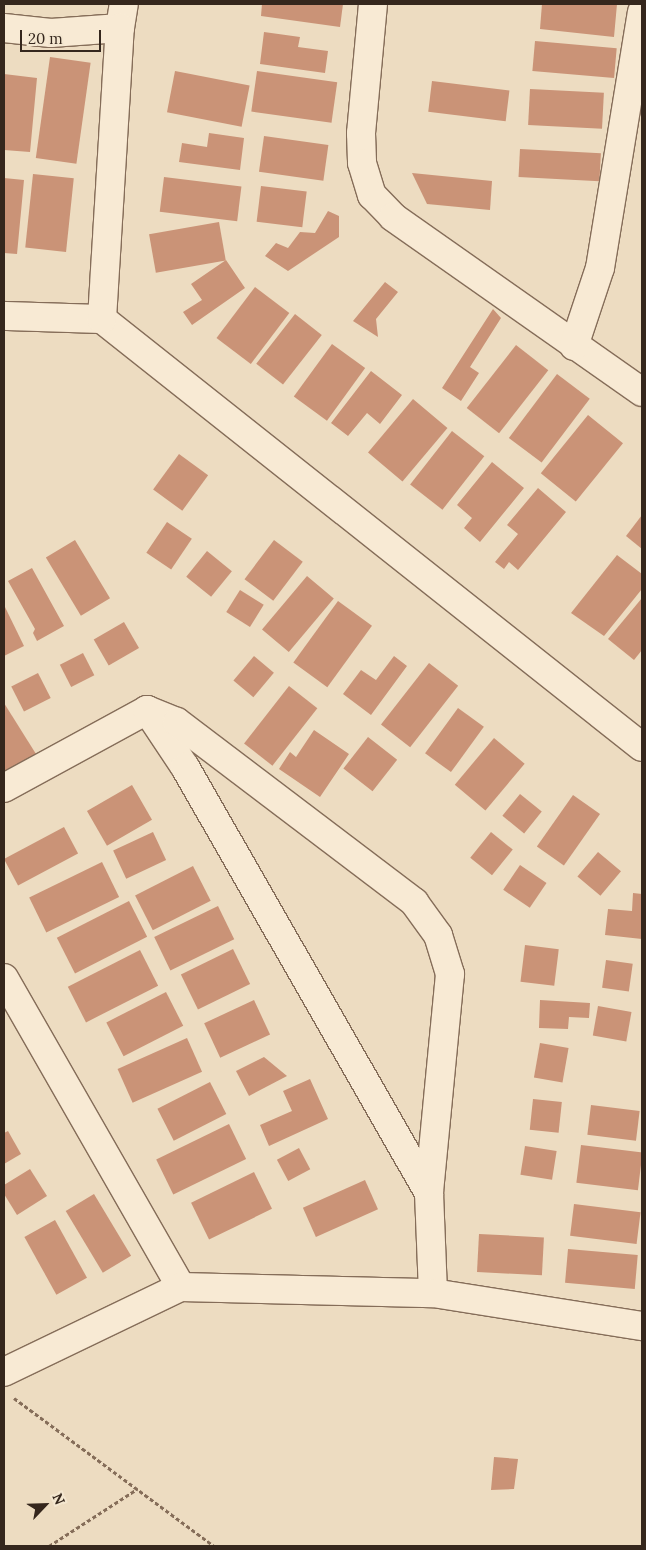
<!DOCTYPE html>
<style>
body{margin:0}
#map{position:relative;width:646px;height:1550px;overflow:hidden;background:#eddcc1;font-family:Lora,serif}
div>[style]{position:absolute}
.building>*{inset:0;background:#ca9377;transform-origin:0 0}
.path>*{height:3px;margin-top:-1.5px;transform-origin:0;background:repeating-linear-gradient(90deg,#856d59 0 4px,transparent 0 6.5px)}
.roads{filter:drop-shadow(1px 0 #856d59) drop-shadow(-1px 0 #856d59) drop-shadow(0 1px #856d59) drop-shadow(0 -1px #856d59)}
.minor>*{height:28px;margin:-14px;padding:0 14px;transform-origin:14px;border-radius:14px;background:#f8ead4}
span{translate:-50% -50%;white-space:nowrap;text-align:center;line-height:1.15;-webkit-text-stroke:5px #f4e7d0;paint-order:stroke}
.frame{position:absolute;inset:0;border:5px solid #35271d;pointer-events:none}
.north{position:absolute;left:20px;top:1480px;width:50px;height:50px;-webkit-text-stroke:4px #f4e7d0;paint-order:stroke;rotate:66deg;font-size:14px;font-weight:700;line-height:20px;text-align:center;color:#35271d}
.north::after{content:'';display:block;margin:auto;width:18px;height:22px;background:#35271d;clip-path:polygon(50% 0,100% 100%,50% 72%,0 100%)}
.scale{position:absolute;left:20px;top:30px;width:81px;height:22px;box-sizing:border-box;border:2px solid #35271d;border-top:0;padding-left:6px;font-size:15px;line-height:18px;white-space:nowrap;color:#35271d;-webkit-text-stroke:4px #f4e7d0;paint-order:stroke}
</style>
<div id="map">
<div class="building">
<i style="clip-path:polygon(262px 4px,343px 4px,340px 27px,261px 16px)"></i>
<i style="clip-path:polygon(542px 4px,617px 4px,614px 37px,540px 29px)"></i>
<i style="clip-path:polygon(264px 32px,300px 37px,298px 47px,328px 51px,325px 73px,260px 64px)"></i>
<i style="left:535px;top:41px;width:82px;height:30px;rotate:5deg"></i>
<i style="left:50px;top:57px;width:41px;height:102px;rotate:8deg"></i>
<i style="left:175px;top:71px;width:76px;height:42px;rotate:11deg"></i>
<i style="left:257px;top:71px;width:81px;height:41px;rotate:8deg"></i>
<i style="clip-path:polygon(4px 74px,37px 78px,30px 152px,4px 150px)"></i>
<i style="left:432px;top:81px;width:78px;height:31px;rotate:7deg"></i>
<i style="left:530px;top:89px;width:74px;height:36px;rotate:3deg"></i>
<i style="clip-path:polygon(209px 133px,244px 138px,240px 170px,179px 162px,182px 143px,207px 147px)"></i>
<i style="left:264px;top:136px;width:65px;height:36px;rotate:8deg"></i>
<i style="left:520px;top:149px;width:81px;height:28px;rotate:3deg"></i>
<i style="clip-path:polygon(412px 173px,492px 181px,490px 210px,427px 204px)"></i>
<i style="left:33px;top:174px;width:41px;height:74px;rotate:6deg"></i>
<i style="left:164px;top:177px;width:78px;height:35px;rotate:7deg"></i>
<i style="clip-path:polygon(4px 178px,24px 180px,17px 254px,4px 253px)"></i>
<i style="left:261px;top:186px;width:46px;height:36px;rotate:7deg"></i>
<i style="clip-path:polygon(328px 211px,339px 216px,339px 237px,288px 271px,265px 256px,276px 243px,288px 248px,300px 232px,315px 233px)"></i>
<i style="left:219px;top:222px;width:39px;height:71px;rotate:80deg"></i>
<i style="clip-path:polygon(226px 260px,245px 288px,192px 325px,183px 312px,202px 300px,191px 284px)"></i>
<i style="clip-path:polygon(385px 282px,398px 292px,376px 319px,378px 337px,353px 321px)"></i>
<i style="left:255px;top:287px;width:43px;height:64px;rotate:37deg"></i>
<i style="clip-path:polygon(493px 309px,501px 318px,470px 367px,479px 373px,461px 401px,442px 388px)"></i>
<i style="left:295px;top:314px;width:34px;height:63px;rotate:38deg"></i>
<i style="left:332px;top:344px;width:41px;height:65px;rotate:36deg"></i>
<i style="left:516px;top:345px;width:41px;height:80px;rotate:38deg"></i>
<i style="clip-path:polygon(371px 371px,402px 395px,380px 424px,367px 413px,348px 436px,331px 423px)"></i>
<i style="left:557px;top:374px;width:41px;height:80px;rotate:37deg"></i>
<i style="left:413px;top:399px;width:45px;height:70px;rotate:40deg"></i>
<i style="left:588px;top:415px;width:45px;height:75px;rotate:39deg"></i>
<i style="left:452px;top:431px;width:41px;height:68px;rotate:38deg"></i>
<i style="left:179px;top:454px;width:36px;height:44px;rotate:36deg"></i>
<i style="clip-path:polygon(492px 462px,524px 488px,480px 542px,464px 528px,472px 518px,457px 505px)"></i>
<i style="clip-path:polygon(538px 488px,566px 512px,518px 570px,509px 562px,504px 569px,495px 562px,518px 534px,507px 525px)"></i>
<i style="clip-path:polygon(642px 515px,642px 549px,626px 536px)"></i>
<i style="left:167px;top:522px;width:30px;height:37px;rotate:34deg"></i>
<i style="left:75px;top:540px;width:68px;height:34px;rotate:59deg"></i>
<i style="left:274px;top:540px;width:36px;height:49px;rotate:37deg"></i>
<i style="left:207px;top:551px;width:32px;height:33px;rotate:39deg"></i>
<i style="clip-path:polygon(617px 555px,642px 574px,642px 589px,604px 636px,571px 613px)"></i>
<i style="clip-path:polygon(32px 568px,64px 626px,37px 641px,33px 633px,35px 629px,8px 581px)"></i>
<i style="left:307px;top:576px;width:35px;height:70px;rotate:40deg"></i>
<i style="left:240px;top:590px;width:28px;height:26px;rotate:32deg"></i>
<i style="clip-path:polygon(642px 598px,642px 650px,634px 660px,608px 639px)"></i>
<i style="left:338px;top:601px;width:42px;height:76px;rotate:36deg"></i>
<i style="clip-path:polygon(4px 605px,24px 646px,4px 656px)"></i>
<i style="left:124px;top:622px;width:30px;height:35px;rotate:60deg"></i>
<i style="left:83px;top:653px;width:25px;height:26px;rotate:63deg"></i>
<i style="left:254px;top:656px;width:26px;height:32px;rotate:40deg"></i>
<i style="clip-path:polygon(394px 656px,407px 666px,371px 715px,343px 694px,361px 670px,376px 680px)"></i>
<i style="left:429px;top:663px;width:37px;height:78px;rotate:38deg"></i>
<i style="left:38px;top:673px;width:28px;height:30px;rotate:63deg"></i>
<i style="left:289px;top:686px;width:36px;height:73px;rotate:38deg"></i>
<i style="clip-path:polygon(4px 703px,36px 754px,4px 773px)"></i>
<i style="left:458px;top:708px;width:32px;height:56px;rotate:36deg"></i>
<i style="clip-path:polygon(314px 730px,349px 754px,320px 797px,279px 769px,290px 752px,296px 757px)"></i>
<i style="left:368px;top:737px;width:37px;height:40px;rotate:38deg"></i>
<i style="left:494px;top:738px;width:40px;height:61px;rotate:40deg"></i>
<i style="left:132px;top:785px;width:40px;height:52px;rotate:60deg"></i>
<i style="left:520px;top:794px;width:28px;height:28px;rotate:39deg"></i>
<i style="left:573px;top:795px;width:33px;height:63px;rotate:35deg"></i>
<i style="left:64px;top:827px;width:30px;height:68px;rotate:62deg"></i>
<i style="left:153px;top:832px;width:31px;height:44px;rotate:65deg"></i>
<i style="left:491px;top:832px;width:28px;height:33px;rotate:39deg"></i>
<i style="left:598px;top:852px;width:30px;height:32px;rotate:40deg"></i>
<i style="left:102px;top:862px;width:39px;height:81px;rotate:64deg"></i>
<i style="left:520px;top:865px;width:32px;height:30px;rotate:34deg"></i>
<i style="left:193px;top:866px;width:39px;height:65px;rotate:63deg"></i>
<i style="clip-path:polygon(633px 893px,642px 894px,642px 939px,605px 935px,608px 909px,632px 911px)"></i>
<i style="left:129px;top:901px;width:40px;height:81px;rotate:63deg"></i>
<i style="left:218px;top:906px;width:37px;height:71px;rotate:64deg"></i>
<i style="left:525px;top:945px;width:34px;height:37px;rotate:7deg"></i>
<i style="left:233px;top:949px;width:39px;height:58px;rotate:64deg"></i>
<i style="left:140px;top:950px;width:40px;height:81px;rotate:63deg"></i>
<i style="left:606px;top:960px;width:27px;height:28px;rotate:8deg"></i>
<i style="left:166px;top:992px;width:38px;height:67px;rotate:63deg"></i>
<i style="left:254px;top:1000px;width:38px;height:55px;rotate:65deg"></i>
<i style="clip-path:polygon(540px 1000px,590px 1003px,589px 1018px,569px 1017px,568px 1029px,539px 1028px)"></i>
<i style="left:598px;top:1006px;width:34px;height:30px;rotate:10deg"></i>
<i style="left:187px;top:1038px;width:37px;height:76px;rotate:66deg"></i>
<i style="left:540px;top:1043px;width:29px;height:35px;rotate:10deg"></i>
<i style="clip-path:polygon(264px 1057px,287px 1076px,249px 1096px,236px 1071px)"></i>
<i style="clip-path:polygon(310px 1079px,328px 1119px,269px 1146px,260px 1125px,292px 1111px,283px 1091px)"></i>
<i style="left:210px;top:1082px;width:36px;height:59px;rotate:63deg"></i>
<i style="left:533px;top:1099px;width:29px;height:31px;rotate:6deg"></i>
<i style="left:591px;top:1105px;width:49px;height:30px;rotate:7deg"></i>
<i style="left:229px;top:1124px;width:39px;height:81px;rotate:64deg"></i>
<i style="clip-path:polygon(8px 1131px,21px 1154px,4px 1164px,4px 1133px)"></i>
<i style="left:581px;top:1145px;width:62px;height:38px;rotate:7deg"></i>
<i style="left:525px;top:1146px;width:32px;height:29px;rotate:9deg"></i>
<i style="left:299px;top:1148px;width:24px;height:25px;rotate:62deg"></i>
<i style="clip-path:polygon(30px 1169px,47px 1196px,17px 1215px,4px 1194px,4px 1185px)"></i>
<i style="left:254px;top:1172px;width:41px;height:70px;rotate:64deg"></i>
<i style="left:365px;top:1180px;width:32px;height:68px;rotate:66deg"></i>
<i style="left:94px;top:1194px;width:72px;height:33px;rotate:59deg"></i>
<i style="left:574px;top:1204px;width:67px;height:32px;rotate:7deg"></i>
<i style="left:55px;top:1220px;width:66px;height:35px;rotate:61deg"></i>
<i style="left:479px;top:1234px;width:65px;height:38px;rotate:3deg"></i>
<i style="left:568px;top:1249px;width:70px;height:34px;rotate:5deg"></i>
<i style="clip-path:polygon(494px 1457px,518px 1459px,514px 1489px,491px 1490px)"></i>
</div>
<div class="path">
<i style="left:14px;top:1398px;width:249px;rotate:36.5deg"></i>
<i style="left:49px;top:1546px;width:105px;rotate:-32.9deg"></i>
</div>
<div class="roads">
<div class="minor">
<i style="left:373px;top:4px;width:130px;rotate:95.3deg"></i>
<i style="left:361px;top:133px;width:30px;rotate:88deg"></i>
<i style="left:362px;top:163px;width:34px;rotate:73deg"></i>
<i style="left:372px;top:195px;width:30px;rotate:46deg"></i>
<i style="left:393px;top:217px;width:304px;rotate:35.1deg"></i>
<i style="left:4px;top:28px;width:47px;rotate:6.1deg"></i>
<i style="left:51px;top:33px;width:69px;rotate:-4.1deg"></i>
<i style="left:120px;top:28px;width:24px;rotate:-81deg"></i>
<i style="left:4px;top:316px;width:98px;rotate:1.8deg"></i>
<i style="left:102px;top:319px;width:689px;rotate:38.4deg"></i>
<i style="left:102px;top:319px;width:292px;rotate:-86.5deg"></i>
<i style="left:574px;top:346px;width:82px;rotate:-71.6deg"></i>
<i style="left:600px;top:268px;width:259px;rotate:-80.7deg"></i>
<i style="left:147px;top:710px;width:69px;rotate:56.3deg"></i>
<i style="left:185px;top:767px;width:491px;rotate:60.2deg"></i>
<i style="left:4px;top:788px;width:163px;rotate:-28.6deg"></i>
<i style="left:147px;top:710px;width:32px;rotate:22deg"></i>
<i style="left:177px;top:722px;width:298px;rotate:37.2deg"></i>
<i style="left:414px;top:902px;width:41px;rotate:54deg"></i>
<i style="left:438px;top:935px;width:41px;rotate:72.9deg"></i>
<i style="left:450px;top:974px;width:220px;rotate:95.5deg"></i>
<i style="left:429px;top:1193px;width:100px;rotate:87.7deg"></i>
<i style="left:4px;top:978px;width:356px;rotate:60.2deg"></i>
<i style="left:4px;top:1372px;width:196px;rotate:-25.7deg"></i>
<i style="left:181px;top:1287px;width:252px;rotate:1.4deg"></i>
<i style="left:433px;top:1293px;width:212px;rotate:9deg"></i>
</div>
</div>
<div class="frame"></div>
<div class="north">N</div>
<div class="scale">20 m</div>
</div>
